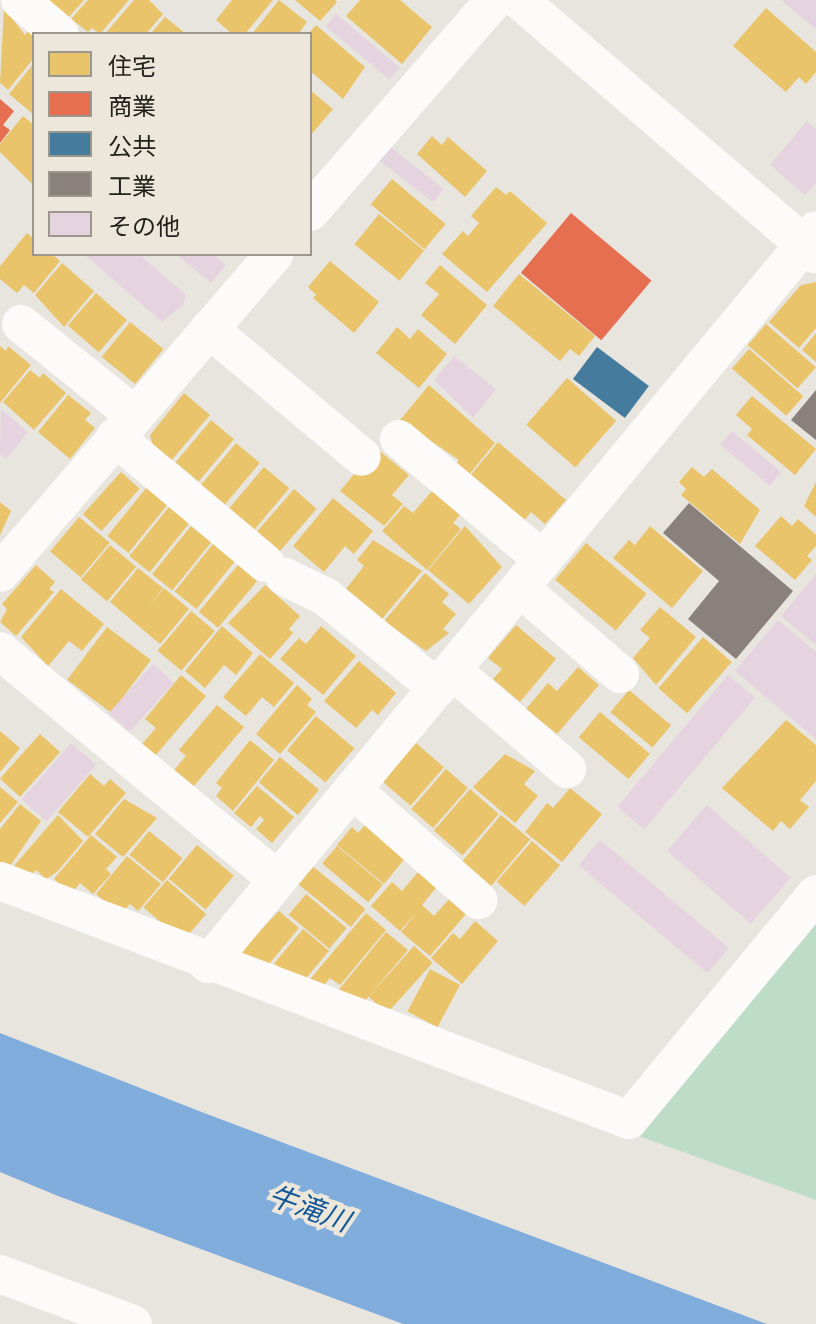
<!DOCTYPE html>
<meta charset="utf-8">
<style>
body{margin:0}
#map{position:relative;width:816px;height:1324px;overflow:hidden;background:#e8e5de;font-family:"Fira Sans Condensed","Noto Sans JP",sans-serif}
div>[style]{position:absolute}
.green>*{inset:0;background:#beddc8}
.water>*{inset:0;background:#81addd}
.homes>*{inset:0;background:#e9c46a;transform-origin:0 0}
.shops>*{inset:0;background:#e76f51;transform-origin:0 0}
.public>*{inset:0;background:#457b9d;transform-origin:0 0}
.industry>*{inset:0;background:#8a817c}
.building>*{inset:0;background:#e5d4df;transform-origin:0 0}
.minor>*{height:38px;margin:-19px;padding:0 19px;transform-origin:19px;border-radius:19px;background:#fcfbfa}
span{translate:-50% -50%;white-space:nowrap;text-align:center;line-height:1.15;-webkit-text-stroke:8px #ece7da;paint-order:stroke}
.water-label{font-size:28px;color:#125798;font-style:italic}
.legend{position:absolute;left:32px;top:32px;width:280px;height:224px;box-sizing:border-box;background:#ece7da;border:2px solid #9b978e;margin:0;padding:10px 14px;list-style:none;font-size:24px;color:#22201b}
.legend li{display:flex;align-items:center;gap:16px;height:40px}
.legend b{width:40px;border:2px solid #9b978e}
</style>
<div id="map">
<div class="green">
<i style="clip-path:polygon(816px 924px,816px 1200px,636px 1135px,803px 940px)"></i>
</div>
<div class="water">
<i style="clip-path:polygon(0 1033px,199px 1111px,767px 1324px,403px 1324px,58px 1196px,0 1172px)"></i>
</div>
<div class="homes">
<i style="clip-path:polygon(48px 0,84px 0,69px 17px)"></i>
<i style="clip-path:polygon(88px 0,129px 0,100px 34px,92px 28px,88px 32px,71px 19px)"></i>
<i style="clip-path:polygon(134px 0,149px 0,163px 14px,146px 34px,105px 34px)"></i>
<i style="clip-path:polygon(232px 0,273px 0,245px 34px,232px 34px,216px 20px)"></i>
<i style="clip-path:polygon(279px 0,307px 22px,298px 34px,252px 34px)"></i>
<i style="clip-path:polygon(295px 0,335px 0,337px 2px,320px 21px)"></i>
<i style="clip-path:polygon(360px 0,400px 0,432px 27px,402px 64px,346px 16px)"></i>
<i style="clip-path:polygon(4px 8px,25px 35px,29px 30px,34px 33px,34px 58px,8px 90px,0 83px)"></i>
<i style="clip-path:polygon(766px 8px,816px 52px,816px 72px,806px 84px,799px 77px,786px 92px,733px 46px)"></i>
<i style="clip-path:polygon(165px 17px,175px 25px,186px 34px,150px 34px)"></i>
<i style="clip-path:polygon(316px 25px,365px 67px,343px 99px,310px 71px,310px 32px)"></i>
<i style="clip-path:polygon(34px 63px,34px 115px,9px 94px)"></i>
<i style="clip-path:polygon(310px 90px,333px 109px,310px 136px)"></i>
<i style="clip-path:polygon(23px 116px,34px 125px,34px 186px,0 152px,0 144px)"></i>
<i style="clip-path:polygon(432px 136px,442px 145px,448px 137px,487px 171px,465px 197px,417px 154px)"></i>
<i style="left:392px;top:179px;width:70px;height:33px;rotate:40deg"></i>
<i style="clip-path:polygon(496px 187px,506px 195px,510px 191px,547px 223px,487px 292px,442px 254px,463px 231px,468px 236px,479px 223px,471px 216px)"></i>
<i style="left:379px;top:214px;width:58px;height:39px;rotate:39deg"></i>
<i style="clip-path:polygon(27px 233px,34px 239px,34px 254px,52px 254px,60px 261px,34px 293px,24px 285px,17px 293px,0 279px,0 266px)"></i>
<i style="clip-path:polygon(330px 261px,379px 302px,354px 333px,313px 298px,316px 295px,308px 287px)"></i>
<i style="clip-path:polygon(62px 263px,94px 291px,64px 327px,35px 295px)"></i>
<i style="clip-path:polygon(440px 265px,487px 305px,455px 344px,421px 315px,439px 294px,425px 283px)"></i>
<i style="clip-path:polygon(519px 274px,595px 336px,579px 356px,570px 349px,560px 361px,493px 306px)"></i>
<i style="clip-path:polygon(816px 282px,816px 328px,799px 348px,769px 322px,801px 285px)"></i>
<i style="left:96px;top:293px;width:41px;height:43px;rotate:41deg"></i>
<i style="left:130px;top:322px;width:43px;height:45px;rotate:39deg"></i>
<i style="left:766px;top:324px;width:66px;height:28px;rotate:41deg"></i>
<i style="clip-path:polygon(397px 327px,410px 339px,418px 329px,447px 354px,419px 388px,376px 353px)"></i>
<i style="clip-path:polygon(816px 333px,816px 362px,802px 350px)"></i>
<i style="clip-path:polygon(0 346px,6px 351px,8px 346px,31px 365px,0 403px)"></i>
<i style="left:749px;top:349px;width:72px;height:26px;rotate:41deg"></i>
<i style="clip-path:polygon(30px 370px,40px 378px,43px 373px,66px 393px,34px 430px,3px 402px)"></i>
<i style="left:567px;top:378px;width:65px;height:62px;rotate:41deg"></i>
<i style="clip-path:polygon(429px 385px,495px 443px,467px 477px,455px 466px,459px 460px,400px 420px)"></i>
<i style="clip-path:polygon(184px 393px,210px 415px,170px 462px,153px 447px,150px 435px)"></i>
<i style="clip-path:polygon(68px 395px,91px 413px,85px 420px,95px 428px,70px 459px,38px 432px)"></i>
<i style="clip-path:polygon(752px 396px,816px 449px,795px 475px,747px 435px,752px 429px,736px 415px)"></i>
<i style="left:211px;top:420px;width:30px;height:55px;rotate:40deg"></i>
<i style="clip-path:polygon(498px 442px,566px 500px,545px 524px,531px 512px,523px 522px,469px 477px)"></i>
<i style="left:236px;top:443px;width:31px;height:56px;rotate:40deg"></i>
<i style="clip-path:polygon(376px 448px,409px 475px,392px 495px,403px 504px,384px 526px,340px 491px)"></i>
<i style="left:264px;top:467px;width:33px;height:54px;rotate:40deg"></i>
<i style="clip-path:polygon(692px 467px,704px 477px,712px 469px,760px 510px,740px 544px,681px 495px,686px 489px,679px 482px)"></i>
<i style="left:121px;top:472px;width:25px;height:57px;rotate:42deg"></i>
<i style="clip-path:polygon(816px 482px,816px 517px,804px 506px)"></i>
<i style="left:147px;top:487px;width:27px;height:63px;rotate:39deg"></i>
<i style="left:294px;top:489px;width:30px;height:57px;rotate:41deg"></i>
<i style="clip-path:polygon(432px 491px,460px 515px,453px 523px,461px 529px,427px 570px,382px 531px,404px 506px,413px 513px)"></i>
<i style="clip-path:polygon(333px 498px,373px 531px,354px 554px,345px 546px,324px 572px,293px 546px)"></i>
<i style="clip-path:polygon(0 502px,11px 511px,0 535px)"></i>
<i style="left:169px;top:507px;width:26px;height:63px;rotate:39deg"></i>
<i style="clip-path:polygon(781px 516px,792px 526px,798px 519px,816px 535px,816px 546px,807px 556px,812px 560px,795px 580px,755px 546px)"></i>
<i style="left:79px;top:517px;width:40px;height:45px;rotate:40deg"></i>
<i style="left:191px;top:526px;width:26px;height:62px;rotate:39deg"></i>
<i style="clip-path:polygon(465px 526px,502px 567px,469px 604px,428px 570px)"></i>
<i style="clip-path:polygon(650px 526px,703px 571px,672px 608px,613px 558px,629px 540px,635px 545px)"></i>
<i style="clip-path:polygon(373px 540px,422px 571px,382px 619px,346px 589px,364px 566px,357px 560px)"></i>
<i style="left:586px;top:543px;width:79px;height:48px;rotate:40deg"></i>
<i style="left:213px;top:544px;width:28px;height:61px;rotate:39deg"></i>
<i style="left:110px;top:545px;width:34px;height:45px;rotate:40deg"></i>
<i style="clip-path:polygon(36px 565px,55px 582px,49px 589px,54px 592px,16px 636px,0 622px,7px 609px,2px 604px)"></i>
<i style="left:238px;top:565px;width:25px;height:61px;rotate:40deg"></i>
<i style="clip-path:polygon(138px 568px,163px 588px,148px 608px,164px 588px,189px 609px,160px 644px,110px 602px)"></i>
<i style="clip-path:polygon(425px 573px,449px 594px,442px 602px,456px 614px,443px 629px,449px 633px,426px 651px,384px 621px)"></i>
<i style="clip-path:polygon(265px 585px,300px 616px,289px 629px,293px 633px,270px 659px,228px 623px)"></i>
<i style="clip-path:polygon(61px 589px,104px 624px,82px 651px,69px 641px,48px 666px,21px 637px)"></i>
<i style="clip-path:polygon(660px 607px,696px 637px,656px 685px,633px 658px,650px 638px,640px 630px)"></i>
<i style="left:191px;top:611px;width:31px;height:52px;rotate:40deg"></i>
<i style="clip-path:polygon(516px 625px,556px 659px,520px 702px,493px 679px,502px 669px,488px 658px)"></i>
<i style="clip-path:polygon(222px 626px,253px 653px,236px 675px,224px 665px,205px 688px,185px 671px)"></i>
<i style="clip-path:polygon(321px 626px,356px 656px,323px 695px,280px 659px,299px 638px,306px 644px)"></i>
<i style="left:107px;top:627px;width:55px;height:66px;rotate:37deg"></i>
<i style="left:703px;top:637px;width:38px;height:68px;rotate:41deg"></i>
<i style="clip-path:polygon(260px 654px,294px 683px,274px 707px,262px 697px,246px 716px,223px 697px)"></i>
<i style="clip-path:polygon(359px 661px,396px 693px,378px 715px,372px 710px,356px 728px,324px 701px)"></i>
<i style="clip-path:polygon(578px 667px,599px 685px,557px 734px,526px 709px,548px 683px,557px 691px)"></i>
<i style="clip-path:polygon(181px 675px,206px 696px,155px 756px,142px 744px,156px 728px,145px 719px)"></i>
<i style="clip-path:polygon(297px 685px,312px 699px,307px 705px,316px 712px,280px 754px,256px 734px)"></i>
<i style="left:629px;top:690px;width:55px;height:29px;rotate:40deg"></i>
<i style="clip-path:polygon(217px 705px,244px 727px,194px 786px,174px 770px,186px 756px,179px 750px)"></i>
<i style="left:600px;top:712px;width:65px;height:33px;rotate:40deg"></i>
<i style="left:316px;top:716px;width:50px;height:45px;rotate:40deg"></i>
<i style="clip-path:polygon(786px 720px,816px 745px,816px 781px,800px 800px,809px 807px,790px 829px,781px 821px,773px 831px,722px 788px)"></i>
<i style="clip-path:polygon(0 731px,20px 748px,0 772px)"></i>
<i style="left:40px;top:734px;width:27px;height:60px;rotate:42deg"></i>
<i style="clip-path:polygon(250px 740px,274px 760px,233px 811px,216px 796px,222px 788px,216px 783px)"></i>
<i style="left:416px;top:743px;width:37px;height:51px;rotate:41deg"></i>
<i style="clip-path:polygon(505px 754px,535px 771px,524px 784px,538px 796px,515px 823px,473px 787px)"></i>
<i style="left:280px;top:757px;width:51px;height:33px;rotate:40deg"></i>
<i style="left:446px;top:769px;width:29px;height:53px;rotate:41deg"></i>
<i style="clip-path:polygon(90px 774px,104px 786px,110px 779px,126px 793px,88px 837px,58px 812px)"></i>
<i style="clip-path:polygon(257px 786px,294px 817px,272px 843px,256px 829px,264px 820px,260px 816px,251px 827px,234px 813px)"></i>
<i style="clip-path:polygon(0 787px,18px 802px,0 823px)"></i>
<i style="clip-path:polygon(570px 788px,602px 814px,562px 862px,525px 832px,547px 803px,553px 808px)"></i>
<i style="left:470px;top:789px;width:38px;height:55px;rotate:41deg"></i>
<i style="clip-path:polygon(124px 799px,157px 818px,123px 857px,95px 834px)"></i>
<i style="clip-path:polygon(20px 804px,41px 821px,8px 869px,0 863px,0 829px)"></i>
<i style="clip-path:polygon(58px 815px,83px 841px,57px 872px,46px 879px,36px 870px,27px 879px,13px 867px)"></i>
<i style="left:501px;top:815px;width:38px;height:62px;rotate:40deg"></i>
<i style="clip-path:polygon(366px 824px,406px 857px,384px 884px,337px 845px,352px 827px,358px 833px)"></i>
<i style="left:149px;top:831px;width:43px;height:31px;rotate:39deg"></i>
<i style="clip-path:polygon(91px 835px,117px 857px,106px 869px,111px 874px,93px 894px,80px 883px,71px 894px,54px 879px)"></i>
<i style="left:532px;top:841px;width:37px;height:54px;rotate:41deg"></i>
<i style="left:197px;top:845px;width:48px;height:44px;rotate:40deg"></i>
<i style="left:337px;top:846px;width:60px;height:23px;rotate:40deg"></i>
<i style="clip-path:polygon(127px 856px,161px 884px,138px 911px,130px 904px,120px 915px,96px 894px)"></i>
<i style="left:311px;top:865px;width:70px;height:23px;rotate:39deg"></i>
<i style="clip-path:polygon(418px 872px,436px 888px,422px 905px,434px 916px,449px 899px,466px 914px,430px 956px,401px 932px,419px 910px,400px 931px,371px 906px,392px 882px,402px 891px)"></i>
<i style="left:167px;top:880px;width:52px;height:36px;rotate:41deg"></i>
<i style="left:306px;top:894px;width:53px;height:27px;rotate:40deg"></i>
<i style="clip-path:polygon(279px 911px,299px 928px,264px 970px,240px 951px)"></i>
<i style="clip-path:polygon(366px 913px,386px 930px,340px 985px,330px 978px,320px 990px,305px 985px)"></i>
<i style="clip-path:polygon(475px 921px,498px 941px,462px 984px,431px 958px,453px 933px,460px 939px)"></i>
<i style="left:303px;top:929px;width:34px;height:45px;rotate:40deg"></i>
<i style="clip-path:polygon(386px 932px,408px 950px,363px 1003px,336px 993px)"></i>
<i style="left:414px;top:946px;width:25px;height:68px;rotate:42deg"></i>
<i style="left:430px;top:969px;width:34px;height:48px;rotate:28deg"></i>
</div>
<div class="shops">
<i style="clip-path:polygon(0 99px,14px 111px,3px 125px,10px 130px,0 143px)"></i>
<i style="left:571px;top:213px;width:105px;height:78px;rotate:40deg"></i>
</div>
<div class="public">
<i style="left:597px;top:347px;width:65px;height:40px;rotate:37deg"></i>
</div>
<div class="industry">
<i style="clip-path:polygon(816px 390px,816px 440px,791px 420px)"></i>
<i style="clip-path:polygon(689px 503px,793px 591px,736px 659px,688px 619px,719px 581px,663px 533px)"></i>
</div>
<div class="building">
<i style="clip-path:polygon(781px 0,816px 0,816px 29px)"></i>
<i style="left:336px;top:14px;width:83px;height:16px;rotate:40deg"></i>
<i style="clip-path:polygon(807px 121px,816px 129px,816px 183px,805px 195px,770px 165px)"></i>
<i style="left:390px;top:147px;width:68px;height:17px;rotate:38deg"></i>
<i style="clip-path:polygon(84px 254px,139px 254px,186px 295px,183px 305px,162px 322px)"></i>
<i style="clip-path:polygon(176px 254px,213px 254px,226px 265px,211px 283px)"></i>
<i style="clip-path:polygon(454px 356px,496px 389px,473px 418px,434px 380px)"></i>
<i style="clip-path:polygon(1px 409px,28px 432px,6px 459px,0 454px)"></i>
<i style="left:732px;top:431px;width:64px;height:18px;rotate:40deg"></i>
<i style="clip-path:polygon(816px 574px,816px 645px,781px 616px)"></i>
<i style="clip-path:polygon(778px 620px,816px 652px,816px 739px,735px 671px)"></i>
<i style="left:153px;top:664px;width:28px;height:66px;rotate:42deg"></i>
<i style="left:728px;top:675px;width:35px;height:172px;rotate:40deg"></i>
<i style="left:71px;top:743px;width:33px;height:75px;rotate:41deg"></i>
<i style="left:707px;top:805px;width:111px;height:61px;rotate:41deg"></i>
<i style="left:600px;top:840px;width:168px;height:33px;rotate:40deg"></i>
</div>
<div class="minor">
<i style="left:20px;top:0;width:52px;rotate:40.4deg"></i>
<i style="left:519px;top:0;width:391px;rotate:40.6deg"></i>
<i style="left:310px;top:212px;width:281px;rotate:-49deg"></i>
<i style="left:21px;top:324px;width:145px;rotate:38.8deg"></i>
<i style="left:209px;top:329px;width:199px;rotate:39.9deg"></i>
<i style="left:115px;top:437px;width:196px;rotate:40deg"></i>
<i style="left:399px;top:439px;width:188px;rotate:40deg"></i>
<i style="left:0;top:573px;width:421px;rotate:-49.3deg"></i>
<i style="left:285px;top:577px;width:46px;rotate:26deg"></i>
<i style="left:326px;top:597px;width:144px;rotate:39.3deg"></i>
<i style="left:520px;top:588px;width:132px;rotate:40.7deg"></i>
<i style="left:0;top:651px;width:360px;rotate:39.5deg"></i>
<i style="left:452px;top:670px;width:152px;rotate:40.7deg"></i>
<i style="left:353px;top:790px;width:167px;rotate:41.3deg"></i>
<i style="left:0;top:881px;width:673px;rotate:20.81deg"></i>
<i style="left:629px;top:1120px;width:293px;rotate:-50.4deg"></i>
<i style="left:208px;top:964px;width:953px;rotate:-50.36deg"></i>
<i style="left:0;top:1274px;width:142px;rotate:20.6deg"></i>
</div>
<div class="water-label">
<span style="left:309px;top:1209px;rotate:20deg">牛滝川</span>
</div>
<ul class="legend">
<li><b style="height:22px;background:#e9c46a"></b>住宅</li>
<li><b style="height:22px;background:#e76f51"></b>商業</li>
<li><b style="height:22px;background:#457b9d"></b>公共</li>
<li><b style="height:22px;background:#8a817c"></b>工業</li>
<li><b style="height:22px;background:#e5d4df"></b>その他</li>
</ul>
</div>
